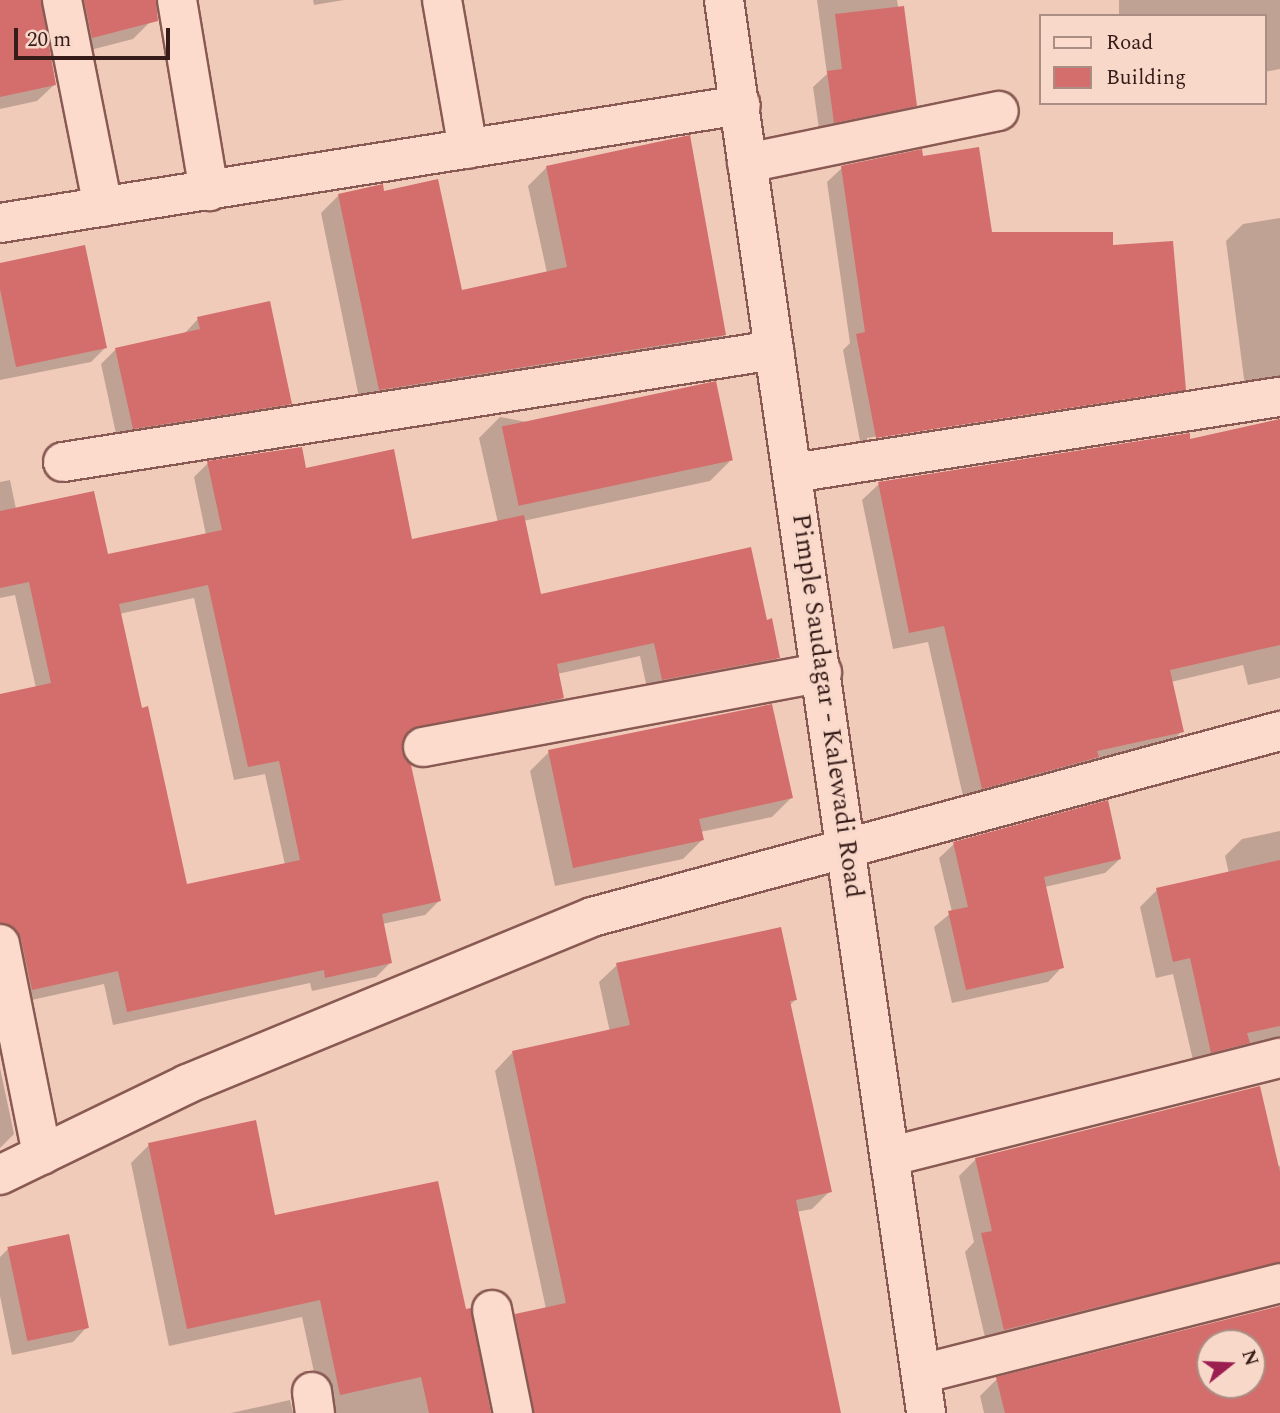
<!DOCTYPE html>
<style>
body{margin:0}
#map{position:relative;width:1280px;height:1413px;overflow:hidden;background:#f1cbb9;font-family:Spectral,serif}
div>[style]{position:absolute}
.shadow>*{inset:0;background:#0003}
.building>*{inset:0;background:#d36e6c;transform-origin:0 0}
.roads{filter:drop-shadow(2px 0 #895a53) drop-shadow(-2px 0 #895a53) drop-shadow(0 2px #895a53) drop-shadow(0 -2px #895a53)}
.minor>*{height:38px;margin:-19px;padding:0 19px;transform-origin:19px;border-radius:19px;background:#fcdbcd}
.secondary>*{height:38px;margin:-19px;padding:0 19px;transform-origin:19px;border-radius:19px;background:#fcdbcd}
span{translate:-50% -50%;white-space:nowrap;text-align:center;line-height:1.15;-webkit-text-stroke:6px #f8d8c9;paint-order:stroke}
.street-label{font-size:26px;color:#361c19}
.legend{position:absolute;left:1039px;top:14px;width:228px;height:91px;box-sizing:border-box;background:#f8d8c9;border:2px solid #aa8d83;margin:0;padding:9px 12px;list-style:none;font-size:21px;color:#361c19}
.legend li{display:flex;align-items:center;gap:14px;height:35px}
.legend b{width:35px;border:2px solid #aa8d83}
.north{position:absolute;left:1196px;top:1329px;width:70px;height:70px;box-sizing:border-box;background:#f8d8c9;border:2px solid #aa8d83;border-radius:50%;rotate:72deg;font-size:19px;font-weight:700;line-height:28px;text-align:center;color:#361c19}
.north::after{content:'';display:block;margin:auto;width:24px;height:32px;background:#9c1e51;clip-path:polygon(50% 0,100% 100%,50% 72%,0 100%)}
.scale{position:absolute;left:14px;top:28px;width:156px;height:32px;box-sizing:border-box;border:4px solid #361c19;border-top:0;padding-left:9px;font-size:21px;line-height:24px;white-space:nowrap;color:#361c19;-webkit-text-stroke:5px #f8d8c9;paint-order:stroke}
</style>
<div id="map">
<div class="shadow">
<i style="clip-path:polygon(0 0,39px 0,55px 84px,37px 101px,0 109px)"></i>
<i style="clip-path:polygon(53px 0,145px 0,150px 22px,133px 39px,75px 54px)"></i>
<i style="clip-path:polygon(313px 0,344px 0,314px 5px)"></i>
<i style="clip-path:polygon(817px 0,897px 0,915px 105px,900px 120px,820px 136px,813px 87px,827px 74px)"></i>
<i style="clip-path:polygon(1119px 0,1280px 0,1280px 69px,1264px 72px,1264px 16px,1119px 16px)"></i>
<i style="clip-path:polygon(688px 137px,724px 335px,706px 353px,361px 407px,321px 213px,339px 195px,383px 193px,461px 292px,547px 273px,528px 186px,546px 168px)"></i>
<i style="clip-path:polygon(evenodd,921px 158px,991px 234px,1111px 247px,1184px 389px,1169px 404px,862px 452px,843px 350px,850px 343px,827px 182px,842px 168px,921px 158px,1171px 390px,1171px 394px,868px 441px,867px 438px,1171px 390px)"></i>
<i style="clip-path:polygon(1280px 218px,1280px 400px,1246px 394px,1226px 241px,1243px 224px)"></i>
<i style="clip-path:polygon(0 267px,105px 348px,91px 362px,0 380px)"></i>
<i style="clip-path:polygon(198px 319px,291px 403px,276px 418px,118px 443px,101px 364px,115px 350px,183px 335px)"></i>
<i style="clip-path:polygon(evenodd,500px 417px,731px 460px,710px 481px,523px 521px,540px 596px,765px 622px,778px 657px,764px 671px,648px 693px,640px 656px,557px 674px,562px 698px,548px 712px,403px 742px,400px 752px,439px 901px,425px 915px,382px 924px,390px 963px,376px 977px,312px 991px,310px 983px,113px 1025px,104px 984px,18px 1003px,0 944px,0 696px,36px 688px,15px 595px,0 598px,0 482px,10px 480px,16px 509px,106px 557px,206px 535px,194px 477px,208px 463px,305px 470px,411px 541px,498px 523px,479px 438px,500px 417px,194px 598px,234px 780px,265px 774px,285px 865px,185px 886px,119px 614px,194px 598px)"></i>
<i style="clip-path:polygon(1280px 419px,1280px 678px,1248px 685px,1243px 665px,1171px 682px,1182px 731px,1165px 748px,965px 805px,928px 642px,893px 649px,862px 500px,879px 484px,1189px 442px)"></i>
<i style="clip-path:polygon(549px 752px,791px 798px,772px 817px,700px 832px,702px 840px,683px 859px,555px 886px,530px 771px)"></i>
<i style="clip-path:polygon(1280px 831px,1280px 1038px,1245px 1046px,1231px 1059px,1195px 1069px,1173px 974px,1156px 978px,1140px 907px,1157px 890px,1229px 874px,1225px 856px,1242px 839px)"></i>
<i style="clip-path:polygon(954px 844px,1120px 859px,1105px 873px,1045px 887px,1062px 967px,1048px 982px,952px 1003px,934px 927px,952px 912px,939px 858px)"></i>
<i style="clip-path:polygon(617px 965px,796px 999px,789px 1006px,830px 1191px,812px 1209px,796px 1212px,836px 1413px,514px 1413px,498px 1333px,516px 1315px,546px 1309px,495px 1071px,512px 1053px,610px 1032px,599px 982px)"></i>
<i style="clip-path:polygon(0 1068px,14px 1134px,0 1148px)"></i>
<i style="clip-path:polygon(149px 1145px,274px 1217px,489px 1413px,317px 1413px,321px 1404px,302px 1317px,169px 1346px,131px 1163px)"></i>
<i style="clip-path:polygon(976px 1159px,1280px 1166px,1280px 1287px,987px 1346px,965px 1252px,974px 1242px,959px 1176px)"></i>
<i style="clip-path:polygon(8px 1249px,87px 1327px,73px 1342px,12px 1355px,0 1296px,0 1257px)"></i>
<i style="clip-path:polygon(evenodd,1280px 1307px,1280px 1413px,984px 1413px,980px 1396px,997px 1379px,1280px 1307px,1210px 1343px,1252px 1343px,1252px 1385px,1210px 1385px,1210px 1343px)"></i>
<i style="clip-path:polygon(290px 1400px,293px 1413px,231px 1413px)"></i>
</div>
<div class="building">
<i style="clip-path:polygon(0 0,41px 0,56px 85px,0 97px)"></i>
<i style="clip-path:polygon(84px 0,156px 0,158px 21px,92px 38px)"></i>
<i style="clip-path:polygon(904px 6px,917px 106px,834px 123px,827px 71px,842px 69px,835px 14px)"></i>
<i style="clip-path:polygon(690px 135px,726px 335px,379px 390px,338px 194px,383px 184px,384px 191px,438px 179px,462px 290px,567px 267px,546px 166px)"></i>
<i style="clip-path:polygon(979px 147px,992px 232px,1113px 232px,1113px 245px,1173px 241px,1186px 390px,876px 438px,856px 334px,865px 332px,841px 166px,922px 149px,923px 156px)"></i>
<i style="clip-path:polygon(85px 245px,107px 348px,16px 367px,0 289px,0 263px)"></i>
<i style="clip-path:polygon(270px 301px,292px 404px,133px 429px,115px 348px,200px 329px,197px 317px)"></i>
<i style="left:716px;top:381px;width:81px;height:219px;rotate:78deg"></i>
<i style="clip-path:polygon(1280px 419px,1280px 645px,1170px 670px,1184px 732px,1097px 751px,1099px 757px,982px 789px,944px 626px,909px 633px,878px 482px,1190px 433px,1190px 439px)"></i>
<i style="clip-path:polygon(evenodd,302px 447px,306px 468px,394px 449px,412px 539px,524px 515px,541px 594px,751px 547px,767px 620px,772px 618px,780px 658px,662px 680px,654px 643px,557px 664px,564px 698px,409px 730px,402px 752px,411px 765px,441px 901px,382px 914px,392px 963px,325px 978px,324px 970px,127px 1012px,118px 971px,32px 990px,21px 939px,16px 929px,0 923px,0 694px,51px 683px,29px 582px,0 588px,0 511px,94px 491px,108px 554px,222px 530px,207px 461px,302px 447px,208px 585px,248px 767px,279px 761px,300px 860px,187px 884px,148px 706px,142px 708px,119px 604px,208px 585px)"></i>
<i style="clip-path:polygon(772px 704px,793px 798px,699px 819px,704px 840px,573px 868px,548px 750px)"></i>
<i style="clip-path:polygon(1108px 800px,1121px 859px,1044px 877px,1064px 968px,966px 990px,948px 911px,968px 907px,953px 842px)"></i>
<i style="clip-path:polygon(1280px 860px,1280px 1026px,1247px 1033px,1250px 1043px,1211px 1053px,1190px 958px,1173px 962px,1156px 888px)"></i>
<i style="clip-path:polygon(781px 927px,797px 1000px,790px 1001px,832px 1192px,796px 1200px,841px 1413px,534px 1413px,515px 1314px,566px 1303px,512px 1051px,630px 1025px,616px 963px)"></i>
<i style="clip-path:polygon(1260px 1086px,1280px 1172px,1280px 1262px,1004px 1330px,981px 1233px,992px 1231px,975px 1158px)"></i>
<i style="clip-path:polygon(256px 1120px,275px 1215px,438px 1181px,466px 1309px,471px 1308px,491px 1413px,429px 1413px,421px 1377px,340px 1395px,320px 1300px,187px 1329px,148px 1143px)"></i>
<i style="left:69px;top:1234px;width:96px;height:63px;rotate:78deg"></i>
<i style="clip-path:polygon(evenodd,1280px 1306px,1280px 1413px,1005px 1413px,996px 1377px,1280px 1306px,1210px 1343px,1252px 1343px,1252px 1385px,1210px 1385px,1210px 1343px)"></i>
</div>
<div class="roads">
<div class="minor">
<i style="left:62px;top:0;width:211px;rotate:78.8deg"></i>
<i style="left:177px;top:0;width:194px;rotate:80.5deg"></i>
<i style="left:442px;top:0;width:151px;rotate:80.1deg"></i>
<i style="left:747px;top:163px;width:257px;rotate:-11.7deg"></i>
<i style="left:0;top:223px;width:750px;rotate:-9.05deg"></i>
<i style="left:63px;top:462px;width:720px;rotate:-8.95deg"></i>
<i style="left:793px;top:473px;width:493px;rotate:-8.9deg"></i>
<i style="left:423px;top:747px;width:406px;rotate:-10.6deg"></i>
<i style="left:0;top:944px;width:215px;rotate:78.7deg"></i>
<i style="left:892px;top:1156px;width:400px;rotate:-14.2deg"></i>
<i style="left:0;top:1175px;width:208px;rotate:-25.9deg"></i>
<i style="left:187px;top:1084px;width:438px;rotate:-22.4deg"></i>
<i style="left:592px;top:917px;width:713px;rotate:-15.13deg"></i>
<i style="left:492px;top:1310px;width:105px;rotate:78.5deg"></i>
<i style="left:921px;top:1374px;width:370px;rotate:-14.2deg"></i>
<i style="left:312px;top:1392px;width:21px;rotate:82deg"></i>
</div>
<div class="secondary">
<i style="left:724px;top:0;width:1427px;rotate:81.86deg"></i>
</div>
</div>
<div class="street-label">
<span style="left:827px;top:706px;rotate:82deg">Pimple Saudagar - Kalewadi Road</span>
</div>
<ul class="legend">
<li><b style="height:9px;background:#fcdbcd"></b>Road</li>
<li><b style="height:19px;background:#d36e6c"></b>Building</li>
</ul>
<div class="north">N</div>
<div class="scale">20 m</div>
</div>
